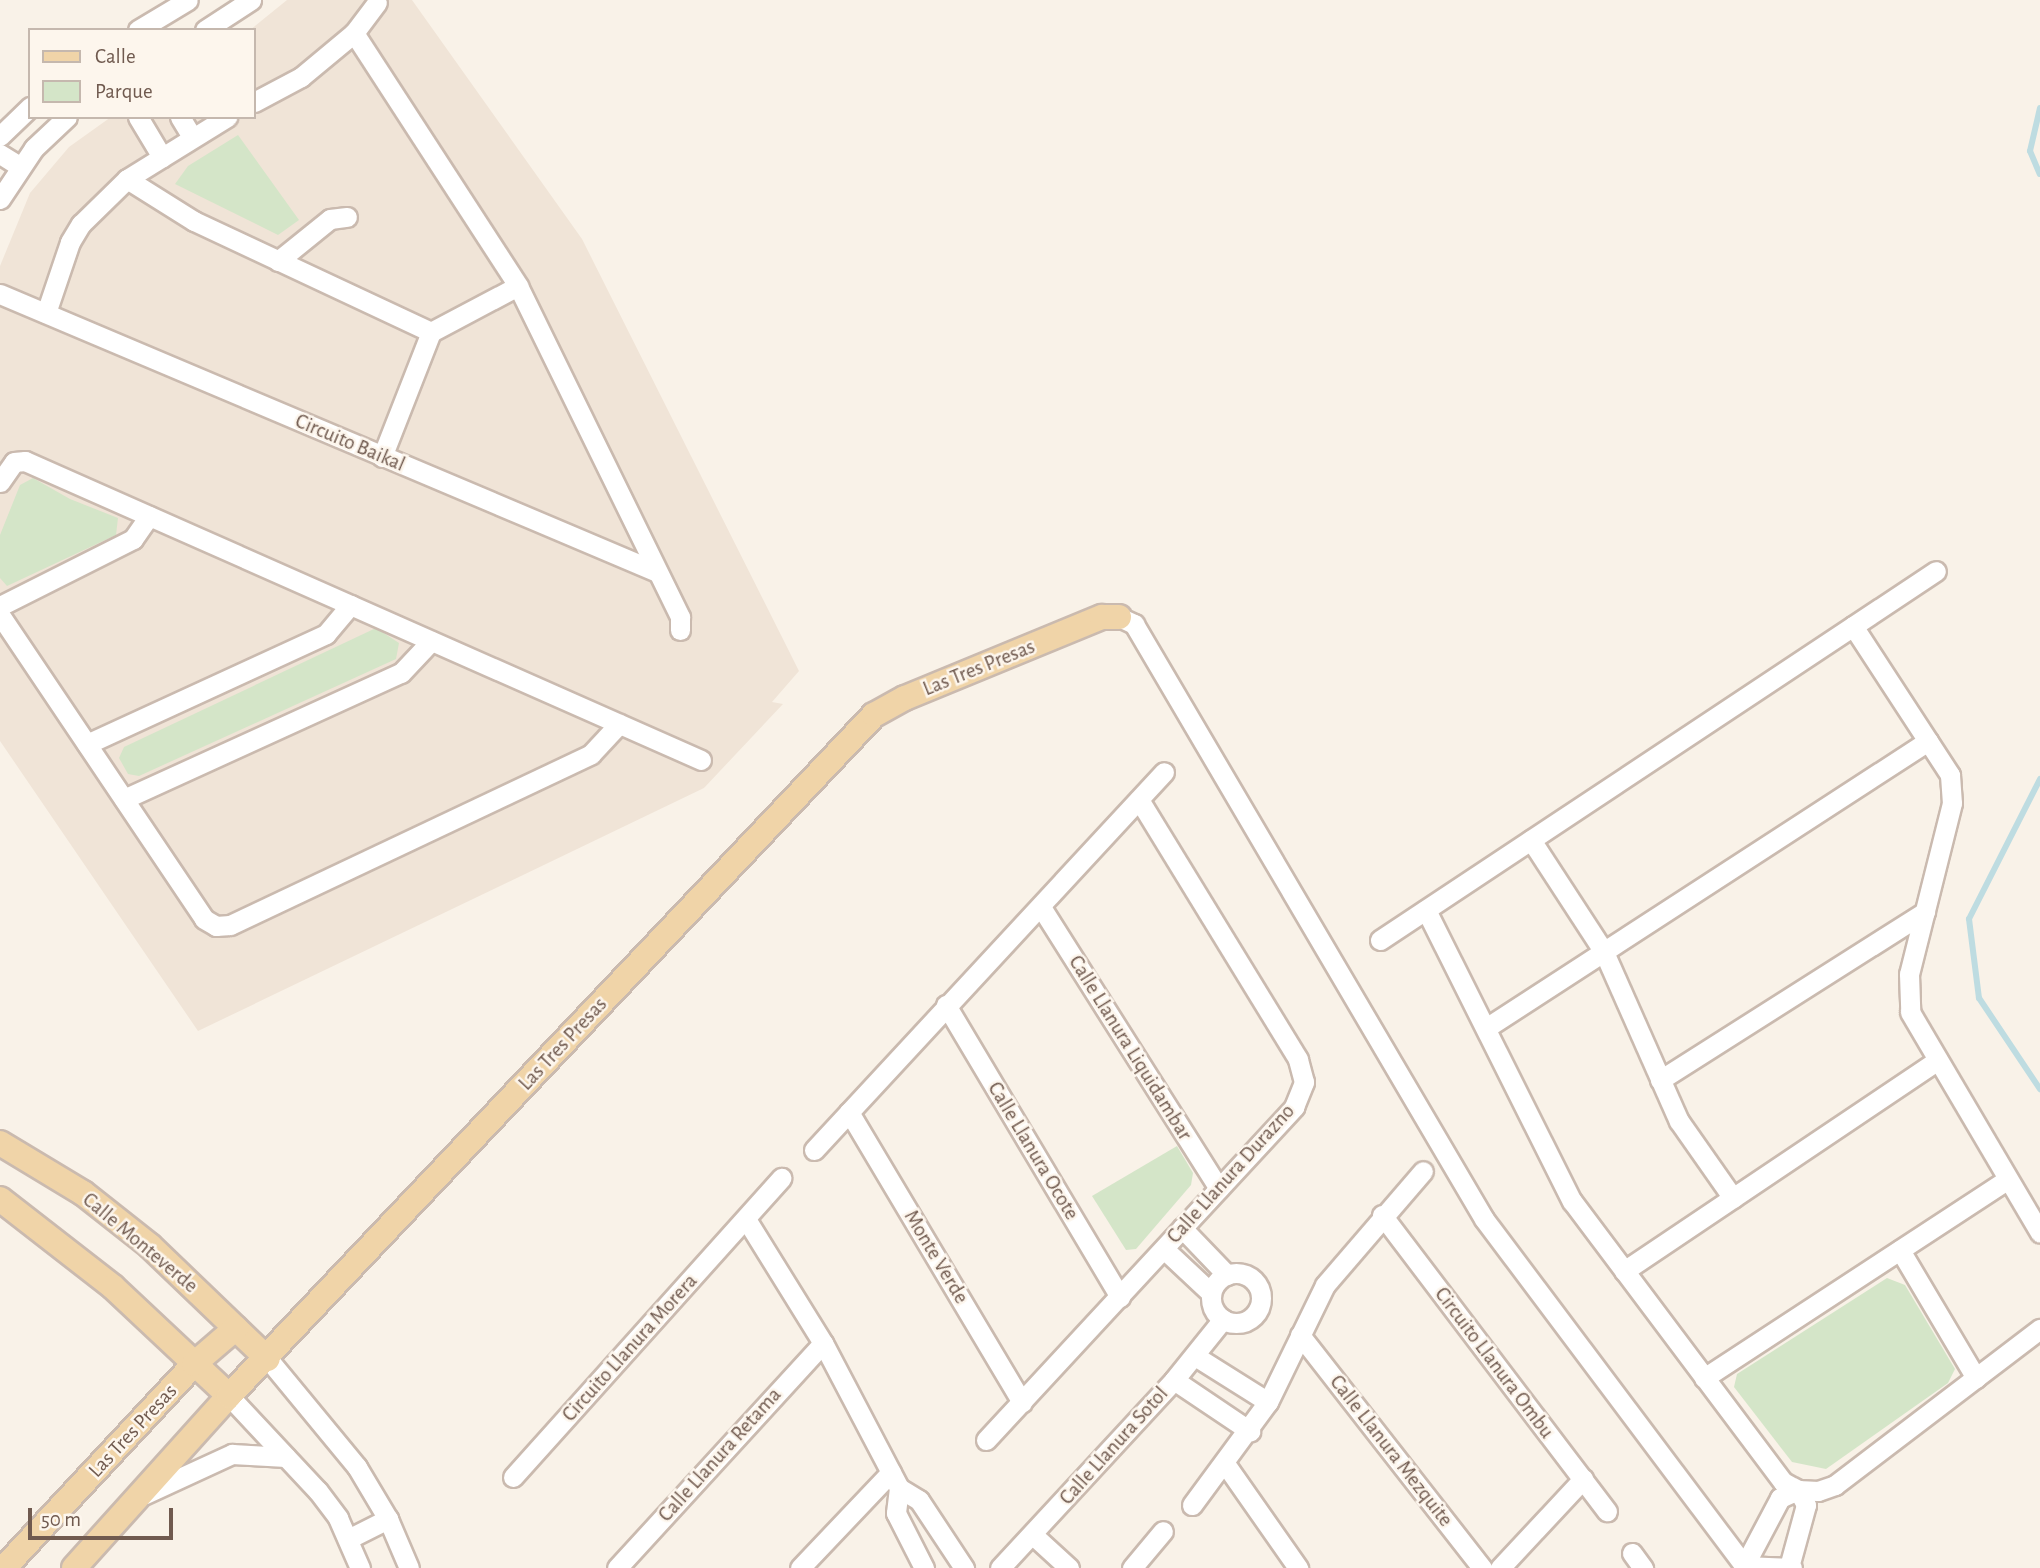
<!DOCTYPE html>
<style>
body{margin:0}
#map{position:relative;width:2040px;height:1568px;overflow:hidden;background:#f9f2e8;font-family:"Alegreya Sans",sans-serif}
div>[style]{position:absolute}
.residential>*{inset:0;background:#f0e4d7}
.green>*{inset:0;background:#d4e5c8}
.stream>*{height:6px;margin:-3px;padding:0 3px;transform-origin:3px;border-radius:3px;background:#bedce1}
.roads{filter:drop-shadow(2px 0 #cabaaf) drop-shadow(-2px 0 #cabaaf) drop-shadow(0 2px #cabaaf) drop-shadow(0 -2px #cabaaf)}
.minor>*{height:19px;margin:-9.5px;padding:0 9.5px;transform-origin:9.5px;border-radius:9.5px;background:#fff}
.minor>.ring{margin:-9.5px;padding:0;box-sizing:content-box;background:none;border:19px solid #fff;border-radius:50%}
.major>*{height:24px;margin:-12px;padding:0 12px;transform-origin:12px;border-radius:12px;background:#f0d4a8}
span{translate:-50% -50%;white-space:nowrap;text-align:center;line-height:1.15;-webkit-text-stroke:5px #fdf6ed;paint-order:stroke}
.street-label{font-size:21px;color:#705a4f}
.legend{position:absolute;left:28px;top:28px;width:228px;height:91px;box-sizing:border-box;background:#fdf6ed;border:2px solid #c5b8ae;margin:0;padding:9px 12px;list-style:none;font-size:21px;color:#705a4f}
.legend li{display:flex;align-items:center;gap:14px;height:35px}
.legend b{width:35px;border:2px solid #c5b8ae}
.scale{position:absolute;left:28px;top:1508px;width:145px;height:32px;box-sizing:border-box;border:4px solid #705a4f;border-top:0;padding-left:9px;font-size:21px;line-height:24px;white-space:nowrap;color:#705a4f;-webkit-text-stroke:5px #fdf6ed;paint-order:stroke}
</style>
<div id="map">
<div class="residential">
<i style="clip-path:polygon(287px 0,412px 0,582px 239px,799px 671px,772px 702px,783px 704px,704px 788px,198px 1031px,0 741px,0 266px,30px 193px,69px 147px,111px 117px,254px 117px,250px 30px)"></i>
</div>
<div class="green">
<i style="clip-path:polygon(238px 135px,299px 220px,278px 235px,175px 184px,188px 166px)"></i>
<i style="clip-path:polygon(33px 478px,70px 499px,118px 518px,116px 535px,7px 586px,0 578px,0 535px,20px 485px)"></i>
<i style="clip-path:polygon(376px 628px,399px 643px,396px 659px,139px 776px,128px 774px,119px 758px,124px 747px)"></i>
<i style="clip-path:polygon(1177px 1146px,1193px 1173px,1191px 1185px,1136px 1249px,1126px 1250px,1092px 1196px)"></i>
<i style="clip-path:polygon(1887px 1278px,1905px 1285px,1955px 1369px,1948px 1383px,1826px 1469px,1792px 1462px,1734px 1387px,1737px 1374px)"></i>
</div>
<div class="stream">
<i style="left:2040px;top:108px;width:44px;rotate:103.1deg"></i>
<i style="left:2030px;top:151px;width:25px;rotate:67deg"></i>
<i style="left:2040px;top:779px;width:157px;rotate:116.9deg"></i>
<i style="left:1969px;top:919px;width:80px;rotate:82.8deg"></i>
<i style="left:1979px;top:998px;width:110px;rotate:56.2deg"></i>
</div>
<div class="roads">
<div class="minor">
<i style="left:138px;top:30px;width:58px;rotate:-31deg"></i>
<i style="left:205px;top:30px;width:55px;rotate:-33.1deg"></i>
<i style="left:354px;top:33px;width:302px;rotate:57deg"></i>
<i style="left:518px;top:286px;width:369px;rotate:63.9deg"></i>
<i style="left:680px;top:617px;width:13px;rotate:90deg"></i>
<i style="left:254px;top:102px;width:53px;rotate:-28deg"></i>
<i style="left:301px;top:77px;width:69px;rotate:-39.7deg"></i>
<i style="left:354px;top:33px;width:38px;rotate:-53deg"></i>
<i style="left:138px;top:117px;width:47px;rotate:59deg"></i>
<i style="left:180px;top:117px;width:23px;rotate:59deg"></i>
<i style="left:0;top:136px;width:42px;rotate:-44deg"></i>
<i style="left:0;top:154px;width:22px;rotate:32deg"></i>
<i style="left:127px;top:179px;width:79px;rotate:32.1deg"></i>
<i style="left:194px;top:221px;width:262px;rotate:25.1deg"></i>
<i style="left:0;top:199px;width:61px;rotate:-56.3deg"></i>
<i style="left:34px;top:148px;width:45px;rotate:-43.2deg"></i>
<i style="left:278px;top:261px;width:67px;rotate:-38.9deg"></i>
<i style="left:330px;top:219px;width:17px;rotate:-7deg"></i>
<i style="left:0;top:294px;width:711px;rotate:22.92deg"></i>
<i style="left:46px;top:313px;width:75px;rotate:-71.3deg"></i>
<i style="left:70px;top:242px;width:21px;rotate:-59deg"></i>
<i style="left:81px;top:224px;width:64px;rotate:-44.4deg"></i>
<i style="left:127px;top:179px;width:118px;rotate:-31.8deg"></i>
<i style="left:382px;top:457px;width:134px;rotate:-68.6deg"></i>
<i style="left:431px;top:332px;width:98px;rotate:-27.9deg"></i>
<i style="left:0;top:482px;width:24px;rotate:-55deg"></i>
<i style="left:14px;top:462px;width:11px;rotate:-5deg"></i>
<i style="left:25px;top:461px;width:739px;rotate:23.86deg"></i>
<i style="left:0;top:606px;width:149px;rotate:-26.7deg"></i>
<i style="left:133px;top:539px;width:28px;rotate:-55deg"></i>
<i style="left:0;top:615px;width:366px;rotate:56.1deg"></i>
<i style="left:204px;top:919px;width:14px;rotate:30deg"></i>
<i style="left:216px;top:926px;width:14px;rotate:-4deg"></i>
<i style="left:230px;top:925px;width:399px;rotate:-25.3deg"></i>
<i style="left:591px;top:754px;width:41px;rotate:-47deg"></i>
<i style="left:1119px;top:617px;width:17px;rotate:25deg"></i>
<i style="left:1134px;top:624px;width:690px;rotate:59.53deg"></i>
<i style="left:1484px;top:1219px;width:436px;rotate:53.1deg"></i>
<i style="left:1853px;top:626px;width:178px;rotate:56.9deg"></i>
<i style="left:1950px;top:775px;width:28px;rotate:86deg"></i>
<i style="left:1952px;top:803px;width:176px;rotate:104.1deg"></i>
<i style="left:1909px;top:974px;width:38px;rotate:88deg"></i>
<i style="left:1910px;top:1012px;width:256px;rotate:59.5deg"></i>
<i style="left:87px;top:744px;width:263px;rotate:-24.7deg"></i>
<i style="left:326px;top:634px;width:38px;rotate:-50deg"></i>
<i style="left:124px;top:799px;width:304px;rotate:-24.5deg"></i>
<i style="left:401px;top:673px;width:44px;rotate:-46.8deg"></i>
<i style="left:1531px;top:840px;width:134px;rotate:56.9deg"></i>
<i style="left:1604px;top:952px;width:185px;rotate:66.1deg"></i>
<i style="left:1679px;top:1121px;width:94px;rotate:55deg"></i>
<i style="left:1041px;top:907px;width:333px;rotate:57.7deg"></i>
<i style="left:1426px;top:910px;width:326px;rotate:63.4deg"></i>
<i style="left:1572px;top:1201px;width:351px;rotate:53.1deg"></i>
<i style="left:1783px;top:1482px;width:17px;rotate:28deg"></i>
<i style="left:1798px;top:1490px;width:20px;rotate:3deg"></i>
<i style="left:1818px;top:1491px;width:18px;rotate:-19deg"></i>
<i style="left:1835px;top:1485px;width:258px;rotate:-37.3deg"></i>
<i style="left:1380px;top:940px;width:667px;rotate:-33.57deg"></i>
<i style="left:946px;top:1005px;width:340px;rotate:59.2deg"></i>
<i style="left:1486px;top:1028px;width:527px;rotate:-33deg"></i>
<i style="left:1660px;top:1080px;width:314px;rotate:-32.4deg"></i>
<i style="left:849px;top:1112px;width:338px;rotate:59.2deg"></i>
<i style="left:814px;top:1150px;width:515px;rotate:-47.2deg"></i>
<i style="left:1382px;top:1215px;width:372px;rotate:52.8deg"></i>
<i style="left:746px;top:1219px;width:146px;rotate:58.2deg"></i>
<i style="left:823px;top:1343px;width:164px;rotate:62.3deg"></i>
<i style="left:899px;top:1488px;width:23px;rotate:31deg"></i>
<i style="left:919px;top:1500px;width:82px;rotate:56.5deg"></i>
<i style="left:1182px;top:1228px;width:65px;rotate:46.2deg"></i>
<i style="left:1164px;top:1249px;width:64px;rotate:43.1deg"></i>
<i style="left:1900px;top:1250px;width:149px;rotate:59.3deg"></i>
<i style="left:1624px;top:1271px;width:378px;rotate:-33.9deg"></i>
<i class="ring" style="left:1211px;top:1273px;width:31px;height:31px"></i>
<i style="left:1300px;top:1335px;width:296px;rotate:52deg"></i>
<i style="left:1195px;top:1356px;width:86px;rotate:32.2deg"></i>
<i style="left:268px;top:1359px;width:140px;rotate:50.5deg"></i>
<i style="left:357px;top:1467px;width:61px;rotate:59.2deg"></i>
<i style="left:388px;top:1519px;width:53px;rotate:66.8deg"></i>
<i style="left:1704px;top:1378px;width:363px;rotate:-33.2deg"></i>
<i style="left:1174px;top:1380px;width:92px;rotate:33.9deg"></i>
<i style="left:229px;top:1396px;width:130px;rotate:46.9deg"></i>
<i style="left:318px;top:1491px;width:34px;rotate:53deg"></i>
<i style="left:338px;top:1518px;width:55px;rotate:66.3deg"></i>
<i style="left:986px;top:1440px;width:454px;rotate:-47.2deg"></i>
<i style="left:1294px;top:1107px;width:27px;rotate:-68deg"></i>
<i style="left:1304px;top:1082px;width:24px;rotate:-105deg"></i>
<i style="left:1298px;top:1059px;width:304px;rotate:-121.5deg"></i>
<i style="left:1226px;top:1465px;width:126px;rotate:55deg"></i>
<i style="left:513px;top:1477px;width:402px;rotate:-48.1deg"></i>
<i style="left:899px;top:1488px;width:25px;rotate:97deg"></i>
<i style="left:896px;top:1513px;width:62px;rotate:63deg"></i>
<i style="left:145px;top:1494px;width:96px;rotate:-24.7deg"></i>
<i style="left:232px;top:1454px;width:54px;rotate:3.2deg"></i>
<i style="left:1192px;top:1505px;width:128px;rotate:-53.6deg"></i>
<i style="left:1268px;top:1402px;width:130px;rotate:-64deg"></i>
<i style="left:1325px;top:1285px;width:150px;rotate:-49.3deg"></i>
<i style="left:1033px;top:1535px;width:49px;rotate:42.5deg"></i>
<i style="left:348px;top:1539px;width:45px;rotate:-26.6deg"></i>
<i style="left:1632px;top:1553px;width:19px;rotate:54deg"></i>
<i style="left:1744px;top:1566px;width:77px;rotate:-62.1deg"></i>
<i style="left:1780px;top:1498px;width:20px;rotate:-24deg"></i>
<i style="left:1744px;top:1566px;width:48px;rotate:2.4deg"></i>
<i style="left:1789px;top:1567px;width:64px;rotate:-74.7deg"></i>
<i style="left:1806px;top:1505px;width:17px;rotate:-118deg"></i>
<i style="left:617px;top:1568px;width:305px;rotate:-47.5deg"></i>
<i style="left:800px;top:1568px;width:132px;rotate:-46.5deg"></i>
<i style="left:1000px;top:1568px;width:256px;rotate:-47.2deg"></i>
<i style="left:1174px;top:1380px;width:78px;rotate:-51.2deg"></i>
<i style="left:1132px;top:1568px;width:48px;rotate:-50deg"></i>
<i style="left:1500px;top:1568px;width:122px;rotate:-47deg"></i>
</div>
<div class="major">
<i style="left:0;top:1143px;width:97px;rotate:31.1deg"></i>
<i style="left:83px;top:1193px;width:85px;rotate:38.3deg"></i>
<i style="left:150px;top:1246px;width:163px;rotate:43.8deg"></i>
<i style="left:0;top:1199px;width:143px;rotate:37.9deg"></i>
<i style="left:113px;top:1287px;width:159px;rotate:43.2deg"></i>
<i style="left:4px;top:1568px;width:279px;rotate:-47deg"></i>
<i style="left:194px;top:1364px;width:55px;rotate:-40.6deg"></i>
<i style="left:74px;top:1568px;width:232px;rotate:-48deg"></i>
<i style="left:229px;top:1396px;width:938px;rotate:-46.56deg"></i>
<i style="left:874px;top:715px;width:35px;rotate:-29deg"></i>
<i style="left:905px;top:698px;width:213px;rotate:-22.4deg"></i>
<i style="left:1102px;top:617px;width:17px"></i>
</div>
</div>
<div class="street-label">
<span style="left:350px;top:443px;rotate:23deg">Circuito Baikal</span>
<span style="left:979px;top:668px;rotate:-22deg">Las Tres Presas</span>
<span style="left:563px;top:1044px;rotate:-47deg">Las Tres Presas</span>
<span style="left:1130px;top:1048px;rotate:58deg">Calle Llanura Liquidambar</span>
<span style="left:1033px;top:1151px;rotate:59deg">Calle Llanura Ocote</span>
<span style="left:1231px;top:1174px;rotate:-48deg">Calle Llanura Durazno</span>
<span style="left:140px;top:1243px;rotate:40deg">Calle Monteverde</span>
<span style="left:936px;top:1257px;rotate:59deg">Monte Verde</span>
<span style="left:630px;top:1348px;rotate:-48deg">Circuito Llanura Morera</span>
<span style="left:1494px;top:1363px;rotate:53deg">Circuito Llanura Ombu</span>
<span style="left:133px;top:1431px;rotate:-47deg">Las Tres Presas</span>
<span style="left:1114px;top:1446px;rotate:-48deg">Calle Llanura Sotol</span>
<span style="left:1391px;top:1451px;rotate:52deg">Calle Llanura Mezquite</span>
<span style="left:720px;top:1455px;rotate:-48deg">Calle Llanura Retama</span>
</div>
<ul class="legend">
<li><b style="height:9px;background:#f0d4a8"></b>Calle</li>
<li><b style="height:19px;background:#d4e5c8"></b>Parque</li>
</ul>
<div class="scale">50 m</div>
</div>
